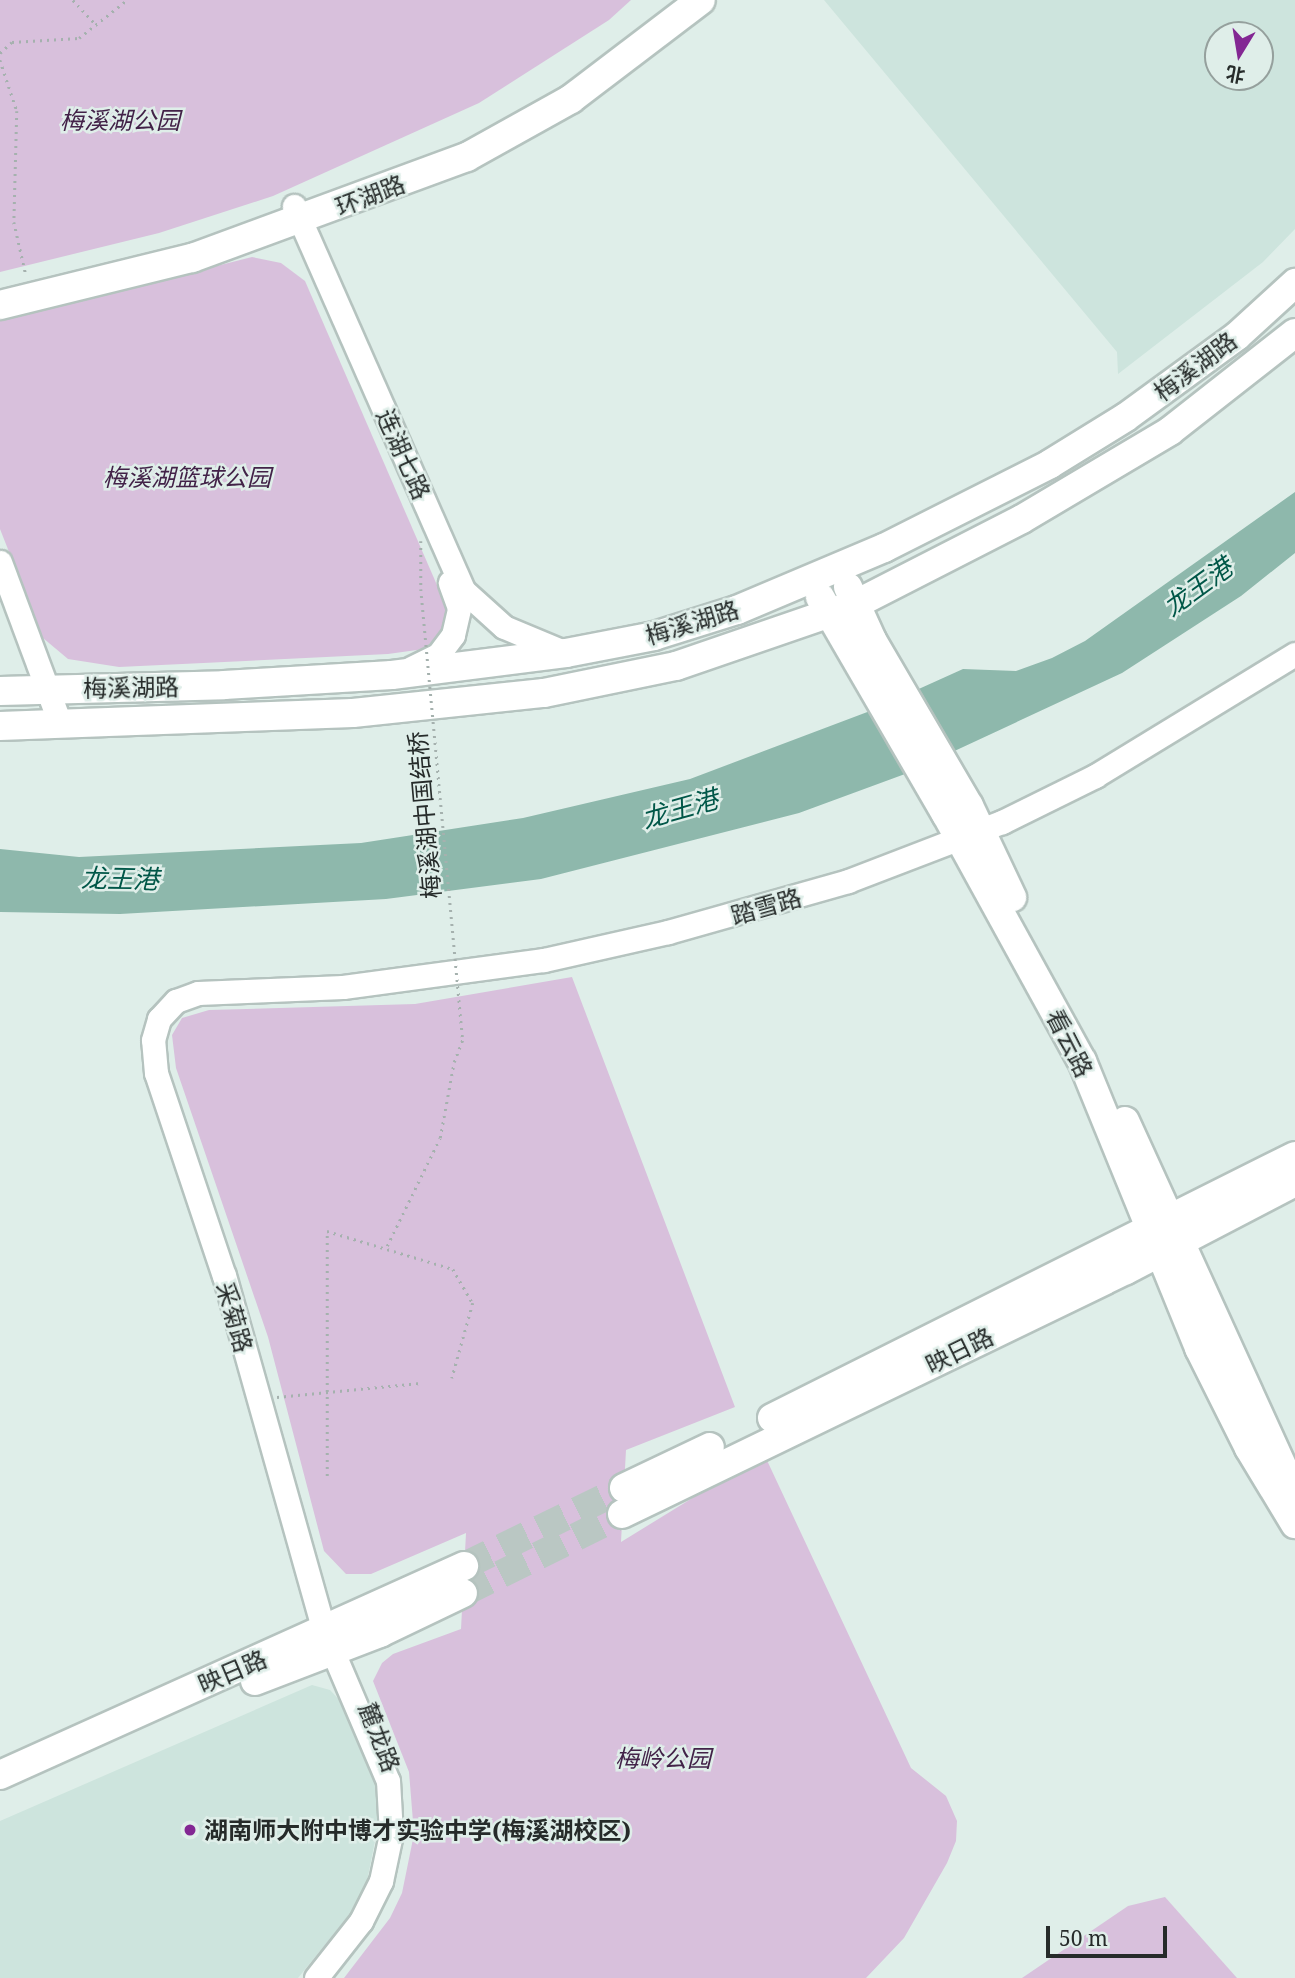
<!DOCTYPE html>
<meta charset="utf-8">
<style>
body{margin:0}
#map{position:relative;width:1295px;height:1978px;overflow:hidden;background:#dfeee9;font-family:"Noto Serif","Noto Sans SC",serif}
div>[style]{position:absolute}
.built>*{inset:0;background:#cde4dd}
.green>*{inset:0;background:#d8c0dc}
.water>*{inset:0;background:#8eb8ac}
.major-tunnel>*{height:28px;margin-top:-14px;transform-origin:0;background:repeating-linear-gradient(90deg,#bac7c3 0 28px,transparent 0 42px)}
.path>*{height:2.5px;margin-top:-1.25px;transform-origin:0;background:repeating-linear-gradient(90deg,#a5b1ae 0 2px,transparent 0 7px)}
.roads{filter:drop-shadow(2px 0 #b5c3bf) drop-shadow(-2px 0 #b5c3bf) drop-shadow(0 2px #b5c3bf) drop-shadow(0 -2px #b5c3bf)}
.minor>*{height:23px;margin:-11.5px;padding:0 11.5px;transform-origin:11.5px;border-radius:11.5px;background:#fff}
.major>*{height:28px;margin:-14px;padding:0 14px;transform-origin:14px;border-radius:14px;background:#fff}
.path-bridge>*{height:2.5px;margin-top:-1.25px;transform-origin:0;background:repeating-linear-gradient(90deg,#a5b1ae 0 2px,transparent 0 7px)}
.dots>*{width:19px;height:19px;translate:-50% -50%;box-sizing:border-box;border:4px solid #dfeee9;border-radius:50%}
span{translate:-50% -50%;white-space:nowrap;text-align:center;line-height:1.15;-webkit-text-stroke:5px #dfeee9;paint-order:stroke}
.park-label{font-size:24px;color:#422248;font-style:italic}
.street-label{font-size:24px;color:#262b2a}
.poi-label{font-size:24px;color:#262b2a;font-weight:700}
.left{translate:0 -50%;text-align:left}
.water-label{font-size:26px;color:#005748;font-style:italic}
.north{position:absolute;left:1204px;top:21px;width:70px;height:70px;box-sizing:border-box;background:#dfeee9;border:2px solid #95a09d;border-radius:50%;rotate:191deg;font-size:19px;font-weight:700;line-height:28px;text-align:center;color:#262b2a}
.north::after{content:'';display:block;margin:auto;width:24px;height:32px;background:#832793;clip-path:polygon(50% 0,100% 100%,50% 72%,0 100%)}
.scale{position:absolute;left:1046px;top:1926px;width:121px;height:32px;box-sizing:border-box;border:4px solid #262b2a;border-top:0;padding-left:9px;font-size:21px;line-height:24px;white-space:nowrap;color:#262b2a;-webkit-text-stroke:5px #dfeee9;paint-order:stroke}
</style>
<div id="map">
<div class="built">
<i style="clip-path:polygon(evenodd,824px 0,1295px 0,1295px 229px,1263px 262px,1118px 374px,1117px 352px,824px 0,1260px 35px,1260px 77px,1218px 77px,1218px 35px,1260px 35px)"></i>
<i style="clip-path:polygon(312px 1685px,330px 1690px,345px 1706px,376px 1784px,380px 1816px,366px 1886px,353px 1910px,298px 1978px,0 1978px,0 1821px)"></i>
</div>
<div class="green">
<i style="clip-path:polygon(0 0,631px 0,609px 20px,479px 103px,273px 196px,159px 233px,0 272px)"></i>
<i style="clip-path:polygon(252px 257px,281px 263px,305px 281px,440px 592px,446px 607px,443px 631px,424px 649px,388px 654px,119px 667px,68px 659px,43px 638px,0 529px,0 321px)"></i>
<i style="clip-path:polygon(572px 977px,735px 1407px,626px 1450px,621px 1542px,764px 1454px,911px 1768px,946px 1796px,957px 1821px,956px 1841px,947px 1863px,904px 1938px,866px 1978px,344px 1978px,390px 1918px,402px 1893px,414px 1834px,409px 1772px,373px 1681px,382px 1663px,393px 1654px,461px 1629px,466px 1533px,371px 1574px,346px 1574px,324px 1551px,268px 1337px,176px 1068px,172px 1035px,182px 1018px,209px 1010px,415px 1004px)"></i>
<i style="clip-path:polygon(1165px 1897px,1237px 1978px,1022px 1978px,1128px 1906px)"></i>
</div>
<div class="water">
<i style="clip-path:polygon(1295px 492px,1295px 553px,1241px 596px,1122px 673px,905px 774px,799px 813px,541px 879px,386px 899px,120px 914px,0 912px,0 849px,79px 857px,361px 843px,523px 818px,690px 779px,870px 711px,963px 669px,1016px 671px,1052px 658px,1085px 641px)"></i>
</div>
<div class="major-tunnel">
<i style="left:464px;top:1566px;width:178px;rotate:-26deg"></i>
<i style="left:463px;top:1593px;width:178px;rotate:-26.4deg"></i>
</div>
<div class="path">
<i style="left:73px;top:0;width:34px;rotate:47deg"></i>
<i style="left:0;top:53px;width:16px;rotate:-43deg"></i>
<i style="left:12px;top:42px;width:67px;rotate:-3.4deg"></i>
<i style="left:79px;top:38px;width:61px;rotate:-38.4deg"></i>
<i style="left:0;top:60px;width:54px;rotate:71.6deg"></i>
<i style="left:17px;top:111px;width:111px;rotate:91.5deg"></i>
<i style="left:14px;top:222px;width:54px;rotate:77.2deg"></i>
<i style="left:421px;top:541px;width:48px;rotate:90deg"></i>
<i style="left:387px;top:1246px;width:120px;rotate:-63.9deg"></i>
<i style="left:440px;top:1138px;width:77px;rotate:-79.6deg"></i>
<i style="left:454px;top:1062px;width:26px;rotate:-69deg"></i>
<i style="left:277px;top:1397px;width:144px;rotate:-5.6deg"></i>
<i style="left:327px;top:1476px;width:245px;rotate:-90deg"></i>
<i style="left:327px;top:1231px;width:132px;rotate:16.8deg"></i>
<i style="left:453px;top:1269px;width:39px;rotate:60deg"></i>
<i style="left:473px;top:1303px;width:78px;rotate:105.6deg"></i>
</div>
<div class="roads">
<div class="minor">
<i style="left:294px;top:206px;width:420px;rotate:66.2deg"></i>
<i style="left:463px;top:590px;width:55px;rotate:42.1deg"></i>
<i style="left:504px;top:627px;width:67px;rotate:22.8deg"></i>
<i style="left:0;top:562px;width:172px;rotate:69.6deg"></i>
<i style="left:411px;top:668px;width:30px;rotate:-26deg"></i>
<i style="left:438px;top:655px;width:25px;rotate:-53deg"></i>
<i style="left:453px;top:635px;width:28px;rotate:-77deg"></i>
<i style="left:459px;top:608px;width:27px;rotate:-110deg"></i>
<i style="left:316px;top:1978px;width:73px;rotate:-51.7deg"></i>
<i style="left:361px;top:1921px;width:45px;rotate:-63.4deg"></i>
<i style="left:381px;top:1881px;width:48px;rotate:-78deg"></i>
<i style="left:391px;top:1834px;width:53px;rotate:-93.2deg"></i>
<i style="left:388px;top:1781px;width:163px;rotate:-113.1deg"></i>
<i style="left:324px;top:1631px;width:369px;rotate:-105.7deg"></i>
<i style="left:224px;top:1276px;width:214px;rotate:-108.5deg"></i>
<i style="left:156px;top:1073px;width:33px;rotate:-95deg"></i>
<i style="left:153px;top:1040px;width:22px;rotate:-74deg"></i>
<i style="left:159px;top:1019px;width:25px;rotate:-47deg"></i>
<i style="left:176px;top:1001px;width:23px;rotate:-20deg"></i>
<i style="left:198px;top:993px;width:145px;rotate:-2.4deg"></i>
<i style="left:343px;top:987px;width:203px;rotate:-7.7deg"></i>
<i style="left:544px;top:960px;width:127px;rotate:-12.7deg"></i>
<i style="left:668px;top:932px;width:187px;rotate:-15.8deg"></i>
<i style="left:848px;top:881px;width:165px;rotate:-21deg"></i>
<i style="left:1002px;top:822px;width:104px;rotate:-26.3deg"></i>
<i style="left:1095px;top:776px;width:234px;rotate:-31.4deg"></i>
</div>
<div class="major">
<i style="left:0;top:305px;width:198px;rotate:-13.8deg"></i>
<i style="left:192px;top:258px;width:293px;rotate:-20.2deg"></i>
<i style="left:467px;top:157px;width:119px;rotate:-29.1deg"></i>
<i style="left:571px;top:99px;width:163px;rotate:-37.3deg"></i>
<i style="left:848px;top:587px;width:58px;rotate:65.6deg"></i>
<i style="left:872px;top:640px;width:192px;rotate:59.7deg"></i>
<i style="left:969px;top:806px;width:101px;rotate:64.7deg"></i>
<i style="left:820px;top:597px;width:251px;rotate:59.9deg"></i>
<i style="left:946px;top:814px;width:282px;rotate:61.2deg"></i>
<i style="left:1082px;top:1061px;width:310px;rotate:67.8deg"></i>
<i style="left:1199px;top:1348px;width:112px;rotate:63.4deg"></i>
<i style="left:1249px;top:1448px;width:89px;rotate:58.8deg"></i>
<i style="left:0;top:691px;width:224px;rotate:-1.5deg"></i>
<i style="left:224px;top:685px;width:168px;rotate:-3.4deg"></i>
<i style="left:392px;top:675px;width:175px;rotate:-7.2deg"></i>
<i style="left:566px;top:653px;width:90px;rotate:-10.9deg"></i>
<i style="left:654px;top:636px;width:87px;rotate:-17.4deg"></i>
<i style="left:737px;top:610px;width:160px;rotate:-22.9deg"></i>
<i style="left:884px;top:548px;width:186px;rotate:-26.8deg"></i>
<i style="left:1050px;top:464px;width:89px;rotate:-31.7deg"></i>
<i style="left:1126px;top:417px;width:137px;rotate:-36.1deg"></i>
<i style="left:1237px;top:336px;width:79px;rotate:-42.4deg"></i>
<i style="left:0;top:726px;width:353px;rotate:-2.1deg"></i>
<i style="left:353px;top:713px;width:192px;rotate:-6deg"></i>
<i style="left:544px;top:693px;width:135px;rotate:-11.6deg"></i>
<i style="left:676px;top:666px;width:190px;rotate:-19deg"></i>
<i style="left:856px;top:604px;width:186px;rotate:-27.1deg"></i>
<i style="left:1022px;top:519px;width:172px;rotate:-30.7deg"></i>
<i style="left:1170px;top:431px;width:159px;rotate:-38.1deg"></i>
<i style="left:1125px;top:1121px;width:410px;rotate:65.5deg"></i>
<i style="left:772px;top:1418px;width:585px;rotate:-26.61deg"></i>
<i style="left:624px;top:1488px;width:95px;rotate:-25.5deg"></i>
<i style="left:622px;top:1514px;width:560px;rotate:-25.83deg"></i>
<i style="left:1126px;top:1270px;width:191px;rotate:-27.5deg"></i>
<i style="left:255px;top:1681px;width:134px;rotate:-21deg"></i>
<i style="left:380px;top:1633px;width:92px;rotate:-25.7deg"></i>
<i style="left:0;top:1775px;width:509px;rotate:-24.25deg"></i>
</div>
</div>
<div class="path-bridge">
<i style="left:421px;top:589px;width:451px;rotate:84.7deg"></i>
</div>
<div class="dots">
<i style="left:190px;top:1830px;background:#832793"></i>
</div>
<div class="park-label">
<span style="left:120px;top:120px">梅溪湖公园</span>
<span style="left:187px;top:477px">梅溪湖篮球公园</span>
<span style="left:663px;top:1758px">梅岭公园</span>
</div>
<div class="street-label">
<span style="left:370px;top:195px;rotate:-21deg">环湖路</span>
<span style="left:1195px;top:366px;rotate:-37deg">梅溪湖路</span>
<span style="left:404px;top:454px;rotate:66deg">连湖七路</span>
<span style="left:692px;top:622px;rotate:-17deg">梅溪湖路</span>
<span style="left:131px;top:687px;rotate:-1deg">梅溪湖路</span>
<span style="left:424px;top:815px;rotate:-95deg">梅溪湖中国结桥</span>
<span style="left:766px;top:906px;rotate:-16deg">踏雪路</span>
<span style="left:1070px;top:1043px;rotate:63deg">看云路</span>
<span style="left:235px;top:1317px;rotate:74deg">采菊路</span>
<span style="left:959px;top:1350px;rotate:-26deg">映日路</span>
<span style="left:232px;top:1671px;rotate:-23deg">映日路</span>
<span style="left:380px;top:1737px;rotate:69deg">麓龙路</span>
</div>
<div class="poi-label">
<span class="left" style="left:204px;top:1830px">湖南师大附中博才实验中学(梅溪湖校区)</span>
</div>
<div class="water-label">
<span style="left:1198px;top:587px;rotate:-36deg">龙王港</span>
<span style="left:680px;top:809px;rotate:-16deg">龙王港</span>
<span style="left:120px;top:879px;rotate:1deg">龙王港</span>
</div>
<div class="north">北</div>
<div class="scale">50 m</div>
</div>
